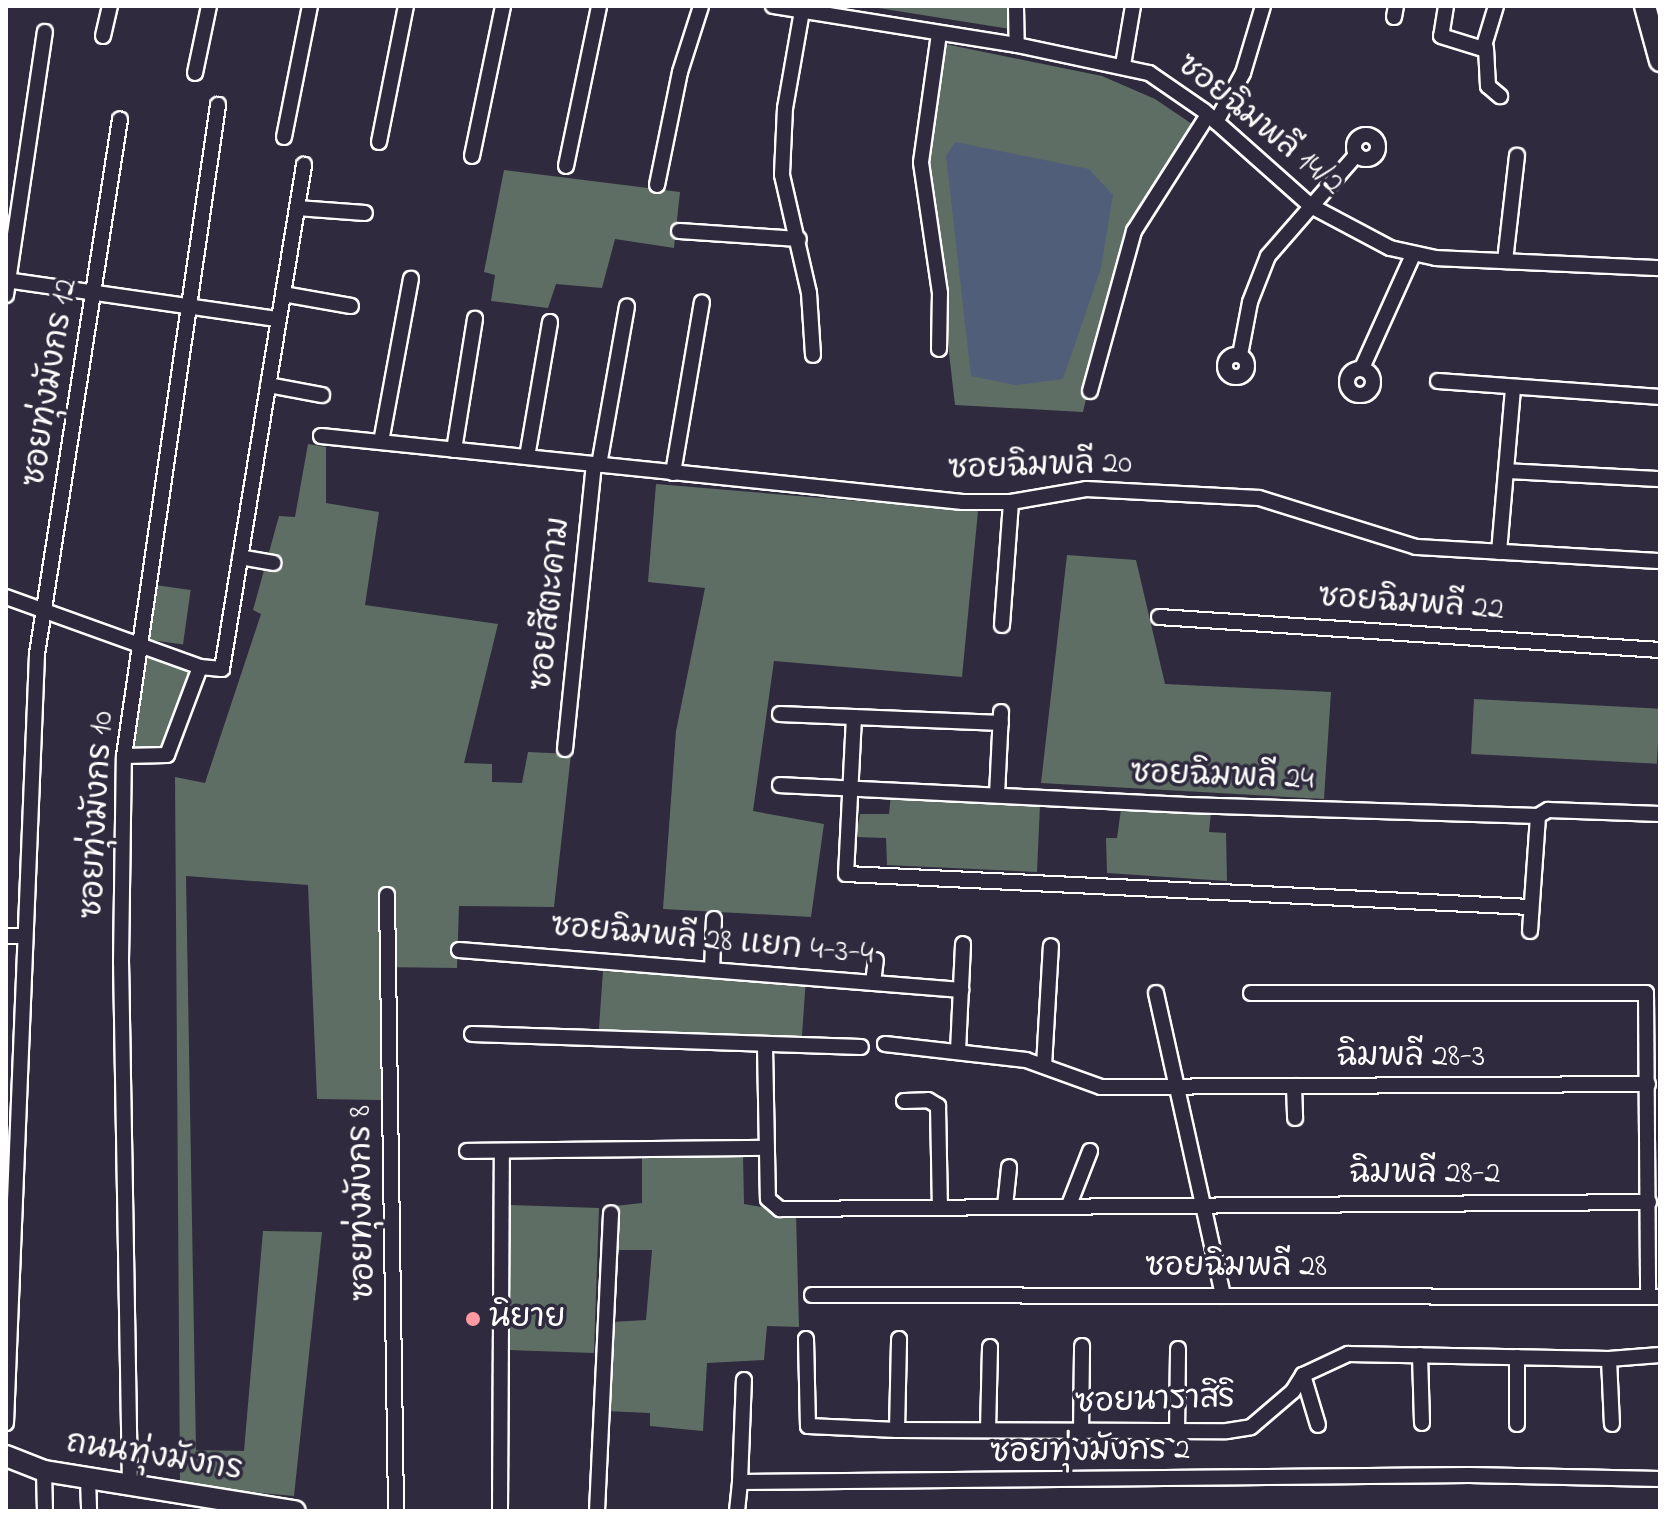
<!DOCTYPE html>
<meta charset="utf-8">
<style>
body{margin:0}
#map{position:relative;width:1666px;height:1517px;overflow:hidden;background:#2f2a3d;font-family:"Indie Flower","Playpen Sans Thai",sans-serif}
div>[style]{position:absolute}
.green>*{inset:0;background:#5e6e65;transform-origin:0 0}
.water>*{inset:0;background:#515e7a}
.roads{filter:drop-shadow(2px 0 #fff) drop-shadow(-2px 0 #fff) drop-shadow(0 2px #fff) drop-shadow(0 -2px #fff)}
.street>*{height:14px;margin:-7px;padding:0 7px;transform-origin:7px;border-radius:7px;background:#2f2a3d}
.street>.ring{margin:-7px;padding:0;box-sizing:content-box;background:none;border:14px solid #2f2a3d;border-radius:50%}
.secondary>*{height:20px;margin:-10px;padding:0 10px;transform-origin:10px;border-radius:10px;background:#2f2a3d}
.dots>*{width:22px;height:22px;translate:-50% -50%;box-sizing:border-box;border:4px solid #2f2a3d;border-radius:50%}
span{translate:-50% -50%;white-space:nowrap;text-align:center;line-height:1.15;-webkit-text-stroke:7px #2f2a3d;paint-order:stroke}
.street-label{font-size:32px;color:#fff}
.poi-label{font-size:32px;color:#fff}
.left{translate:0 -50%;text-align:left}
.frame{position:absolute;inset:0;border:8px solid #fff;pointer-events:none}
</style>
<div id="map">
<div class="green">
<i style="clip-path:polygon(866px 6px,1009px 6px,1010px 29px)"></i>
<i style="clip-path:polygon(945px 44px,1102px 76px,1155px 99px,1195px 126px,1119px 256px,1083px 412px,955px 405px,927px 160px)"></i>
<i style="clip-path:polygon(504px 170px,680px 192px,674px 248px,615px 239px,602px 288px,556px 284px,548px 308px,491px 301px,495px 275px,484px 272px)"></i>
<i style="clip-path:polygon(308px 444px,326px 447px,326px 503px,379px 512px,365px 605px,498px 624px,464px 763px,492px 764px,492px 782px,522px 783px,528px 752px,571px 754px,554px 907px,459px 906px,457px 968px,381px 967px,381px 1100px,317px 1099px,308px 885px,186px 876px,196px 1450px,244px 1451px,263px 1231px,322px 1232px,294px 1496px,180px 1485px,175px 777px,205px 783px,261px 614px,253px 610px,279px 516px,295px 517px)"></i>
<i style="clip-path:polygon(656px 484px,978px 511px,962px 677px,774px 661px,753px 811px,824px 824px,811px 917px,663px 909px,676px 731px,705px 588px,648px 582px)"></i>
<i style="clip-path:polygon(1067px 555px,1136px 560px,1165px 684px,1331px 692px,1324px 799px,1041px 783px)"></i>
<i style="left:155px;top:585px;width:36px;height:55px;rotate:8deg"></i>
<i style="clip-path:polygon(147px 652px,193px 670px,167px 747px,160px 750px,131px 748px)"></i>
<i style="left:1474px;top:699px;width:186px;height:55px;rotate:3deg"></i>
<i style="clip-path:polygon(891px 794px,1040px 805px,1037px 872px,887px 865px,886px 838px,856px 837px,860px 814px,889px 814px)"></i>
<i style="clip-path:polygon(1121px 809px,1211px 812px,1209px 832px,1226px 833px,1227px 881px,1107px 873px,1106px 838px,1117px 838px)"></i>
<i style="left:603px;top:971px;width:203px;height:59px;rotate:4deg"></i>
<i style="clip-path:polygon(743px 1154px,744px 1204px,796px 1213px,799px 1327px,767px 1326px,764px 1360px,707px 1363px,703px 1431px,650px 1426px,650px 1413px,604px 1411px,611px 1322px,646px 1320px,652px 1250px,615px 1250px,615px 1206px,642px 1203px,642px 1155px)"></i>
<i style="left:599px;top:1208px;width:145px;height:89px;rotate:92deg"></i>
</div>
<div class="water">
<i style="clip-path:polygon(955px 142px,1089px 169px,1113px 195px,1101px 268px,1063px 379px,1015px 385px,971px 376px,946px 156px)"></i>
</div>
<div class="roads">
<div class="street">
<i style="left:773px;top:6px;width:247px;rotate:9.1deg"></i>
<i style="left:1017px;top:45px;width:135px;rotate:12deg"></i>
<i style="left:1149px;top:73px;width:67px;rotate:34.6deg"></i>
<i style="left:1204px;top:111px;width:143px;rotate:41.6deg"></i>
<i style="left:1311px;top:206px;width:89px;rotate:28deg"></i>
<i style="left:1390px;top:248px;width:47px;rotate:12.3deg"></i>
<i style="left:1436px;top:258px;width:224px;rotate:2.6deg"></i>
<i style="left:1016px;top:6px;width:39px;rotate:89deg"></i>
<i style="left:1446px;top:6px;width:30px;rotate:99deg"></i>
<i style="left:1441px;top:36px;width:44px;rotate:17.2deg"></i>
<i style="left:1483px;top:49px;width:45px;rotate:-73.2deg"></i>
<i style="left:802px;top:11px;width:98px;rotate:99.9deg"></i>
<i style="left:785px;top:108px;width:67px;rotate:92.6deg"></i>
<i style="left:782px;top:175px;width:121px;rotate:77.1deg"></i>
<i style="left:809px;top:293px;width:62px;rotate:86.3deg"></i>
<i style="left:1394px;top:17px;width:11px;rotate:-80deg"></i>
<i style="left:103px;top:36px;width:31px;rotate:-77deg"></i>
<i style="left:1486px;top:48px;width:38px;rotate:87deg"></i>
<i style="left:1488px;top:86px;width:16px;rotate:40deg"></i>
<i style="left:1123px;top:65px;width:60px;rotate:-80.4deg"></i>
<i style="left:195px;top:73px;width:68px;rotate:-78.2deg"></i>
<i style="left:1216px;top:122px;width:56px;rotate:-61.1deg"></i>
<i style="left:1243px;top:73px;width:70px;rotate:-73.4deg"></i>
<i class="ring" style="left:1354px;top:135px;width:10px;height:10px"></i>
<i style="left:284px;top:137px;width:134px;rotate:-78.8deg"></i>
<i style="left:379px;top:142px;width:139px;rotate:-78.8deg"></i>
<i style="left:472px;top:156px;width:153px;rotate:-78.3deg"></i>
<i style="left:566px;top:166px;width:163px;rotate:-78.3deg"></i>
<i style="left:657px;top:185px;width:115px;rotate:-78.5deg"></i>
<i style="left:680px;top:72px;width:69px;rotate:-72.3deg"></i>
<i style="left:297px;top:208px;width:68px;rotate:4.2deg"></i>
<i style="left:679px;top:231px;width:120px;rotate:3.8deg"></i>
<i style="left:1505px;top:261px;width:106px;rotate:-83.5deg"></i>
<i style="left:6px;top:280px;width:275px;rotate:8.2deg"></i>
<i style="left:283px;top:294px;width:69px;rotate:10deg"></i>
<i style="left:6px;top:295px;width:266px;rotate:-81.6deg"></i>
<i style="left:939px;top:349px;width:56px;rotate:-89deg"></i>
<i style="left:940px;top:293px;width:132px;rotate:-98.3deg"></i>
<i style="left:921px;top:162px;width:129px;rotate:-82deg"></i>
<i class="ring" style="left:1225px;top:355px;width:8px;height:8px"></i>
<i style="left:1240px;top:355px;width:54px;rotate:-79.3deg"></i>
<i style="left:1250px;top:302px;width:49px;rotate:-68.6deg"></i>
<i style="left:1268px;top:256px;width:135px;rotate:-48.9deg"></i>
<i style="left:1362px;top:368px;width:124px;rotate:-65.7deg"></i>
<i class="ring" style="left:1347px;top:369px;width:12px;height:12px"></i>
<i style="left:1438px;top:381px;width:223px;rotate:4.1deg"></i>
<i style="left:268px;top:385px;width:55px;rotate:10.5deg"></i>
<i style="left:1090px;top:391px;width:166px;rotate:-74.6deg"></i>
<i style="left:1134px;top:231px;width:138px;rotate:-57.5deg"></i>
<i style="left:321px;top:436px;width:645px;rotate:5.87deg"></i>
<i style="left:963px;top:502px;width:48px"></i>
<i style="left:1011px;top:502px;width:76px;rotate:-9.8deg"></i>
<i style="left:1086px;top:489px;width:173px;rotate:3deg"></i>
<i style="left:1259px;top:498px;width:164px;rotate:17.3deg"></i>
<i style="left:1416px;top:547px;width:244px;rotate:3.3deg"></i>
<i style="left:381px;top:442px;width:166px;rotate:-79.6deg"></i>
<i style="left:454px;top:450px;width:133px;rotate:-80.9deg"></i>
<i style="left:527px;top:457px;width:137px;rotate:-80.3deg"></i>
<i style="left:599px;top:465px;width:161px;rotate:-80deg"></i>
<i style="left:1506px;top:471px;width:154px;rotate:3deg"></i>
<i style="left:673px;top:473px;width:173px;rotate:-80.4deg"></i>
<i style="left:1499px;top:552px;width:164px;rotate:-85.1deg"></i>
<i style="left:240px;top:557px;width:34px;rotate:10deg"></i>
<i style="left:6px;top:597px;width:206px;rotate:19.8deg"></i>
<i style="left:200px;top:667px;width:22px;rotate:5deg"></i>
<i style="left:222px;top:669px;width:511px;rotate:-80.76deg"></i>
<i style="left:1159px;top:617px;width:502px;rotate:3.77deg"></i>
<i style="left:1002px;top:625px;width:123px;rotate:-85.8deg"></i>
<i style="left:780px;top:714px;width:221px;rotate:2.3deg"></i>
<i style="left:854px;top:717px;width:157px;rotate:92.9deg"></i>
<i style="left:846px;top:874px;width:685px;rotate:2.76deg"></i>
<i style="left:565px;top:749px;width:286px;rotate:-84.2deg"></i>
<i style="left:124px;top:756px;width:43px;rotate:-1.3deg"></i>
<i style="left:167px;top:755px;width:94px;rotate:-69.4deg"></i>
<i style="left:780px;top:785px;width:406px;rotate:2.8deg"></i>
<i style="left:1186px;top:805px;width:352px;rotate:1.8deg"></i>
<i style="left:1538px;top:816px;width:12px;rotate:-31deg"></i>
<i style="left:1548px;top:810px;width:112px;rotate:2deg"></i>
<i style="left:997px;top:795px;width:83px;rotate:-87.2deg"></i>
<i style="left:387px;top:895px;width:616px;rotate:89.16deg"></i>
<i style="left:1530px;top:931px;width:115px;rotate:-86deg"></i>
<i style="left:6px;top:936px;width:17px"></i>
<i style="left:459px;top:950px;width:504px;rotate:4.56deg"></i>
<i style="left:712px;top:970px;width:51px;rotate:-87.8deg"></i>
<i style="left:873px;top:983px;width:23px;rotate:-83deg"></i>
<i style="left:1156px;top:993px;width:310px;rotate:77.5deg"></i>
<i style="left:1251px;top:993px;width:395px"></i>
<i style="left:1646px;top:993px;width:304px;rotate:89.6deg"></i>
<i style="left:472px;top:1034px;width:389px;rotate:1.9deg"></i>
<i style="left:885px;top:1044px;width:142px;rotate:6.5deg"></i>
<i style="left:1026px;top:1060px;width:80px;rotate:19.8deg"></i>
<i style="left:1101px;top:1087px;width:547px;rotate:-0.31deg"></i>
<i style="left:765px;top:1047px;width:152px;rotate:88.9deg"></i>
<i style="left:768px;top:1199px;width:16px;rotate:40deg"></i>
<i style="left:780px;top:1209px;width:869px;rotate:-0.46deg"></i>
<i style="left:958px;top:1051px;width:107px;rotate:-87.3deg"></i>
<i style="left:1044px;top:1066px;width:120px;rotate:-86.7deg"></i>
<i style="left:1294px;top:1086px;width:32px;rotate:88deg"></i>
<i style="left:904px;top:1101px;width:24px;rotate:-2deg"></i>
<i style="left:928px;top:1100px;width:12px;rotate:31deg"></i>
<i style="left:938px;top:1106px;width:100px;rotate:88.9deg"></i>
<i style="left:467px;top:1151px;width:297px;rotate:-0.6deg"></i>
<i style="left:1069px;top:1205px;width:58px;rotate:-68.7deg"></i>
<i style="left:1005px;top:1206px;width:39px;rotate:-84deg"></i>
<i style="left:812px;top:1295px;width:848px;rotate:0.14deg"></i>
<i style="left:806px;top:1339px;width:87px;rotate:88.7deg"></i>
<i style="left:808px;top:1426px;width:89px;rotate:2.6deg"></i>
<i style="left:897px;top:1430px;width:330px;rotate:0.2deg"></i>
<i style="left:1227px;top:1431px;width:24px;rotate:-9deg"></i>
<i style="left:1251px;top:1427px;width:55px;rotate:-40.6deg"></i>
<i style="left:1293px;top:1391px;width:19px;rotate:-58deg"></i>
<i style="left:1303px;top:1375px;width:50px;rotate:-25deg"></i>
<i style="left:1348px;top:1354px;width:261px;rotate:1.1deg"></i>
<i style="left:1609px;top:1359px;width:51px;rotate:-4.5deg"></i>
<i style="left:1420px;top:1355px;width:68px;rotate:88.3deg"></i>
<i style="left:1517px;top:1357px;width:67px;rotate:90deg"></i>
<i style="left:1609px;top:1359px;width:65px;rotate:87.4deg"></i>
<i style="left:1303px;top:1375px;width:52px;rotate:73.3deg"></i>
<i style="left:6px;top:1423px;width:770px;rotate:-87.69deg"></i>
<i style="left:37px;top:654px;width:541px;rotate:-81.18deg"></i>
<i style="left:897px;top:1430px;width:91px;rotate:-88.7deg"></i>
<i style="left:988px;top:1430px;width:83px;rotate:-88.6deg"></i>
<i style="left:1081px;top:1433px;width:87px;rotate:-89.3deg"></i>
<i style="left:1177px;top:1434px;width:85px;rotate:-89.3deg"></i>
<i style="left:44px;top:1471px;width:40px;rotate:88.6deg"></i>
<i style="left:88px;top:1479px;width:32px;rotate:88deg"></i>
<i style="left:740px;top:1482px;width:102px;rotate:-87.8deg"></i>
<i style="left:130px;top:1486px;width:524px;rotate:-90.98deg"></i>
<i style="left:121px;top:962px;width:206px;rotate:-89.2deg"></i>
<i style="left:124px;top:756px;width:658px;rotate:-81.78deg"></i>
<i style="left:500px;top:1511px;width:359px;rotate:-89.7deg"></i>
<i style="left:597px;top:1511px;width:298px;rotate:-87.3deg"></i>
<i style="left:737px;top:1511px;width:29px;rotate:-84deg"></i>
<i style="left:740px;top:1482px;width:729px;rotate:-0.55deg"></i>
<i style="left:1469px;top:1475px;width:191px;rotate:1.2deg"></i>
</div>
<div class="secondary">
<i style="left:1645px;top:6px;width:57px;rotate:74.7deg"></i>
<i style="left:6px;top:1456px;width:41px;rotate:21.5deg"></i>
<i style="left:44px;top:1471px;width:254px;rotate:9.1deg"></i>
</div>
</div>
<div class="dots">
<i style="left:473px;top:1319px;background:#ff9aa2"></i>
</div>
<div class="street-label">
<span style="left:1259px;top:126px;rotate:39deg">ซอยฉิมพลี 14/2</span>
<span style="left:52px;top:383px;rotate:-81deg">ซอยทุ่งมังกร 12</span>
<span style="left:1040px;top:468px;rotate:-2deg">ซอยฉิมพลี 20</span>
<span style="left:552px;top:604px;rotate:-84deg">ซอยสีตะคาม</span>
<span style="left:1411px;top:605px;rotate:4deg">ซอยฉิมพลี 22</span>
<span style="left:1222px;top:778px;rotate:2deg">ซอยฉิมพลี 24</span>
<span style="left:99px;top:815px;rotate:-87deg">ซอยทุ่งมังกร 10</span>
<span style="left:712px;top:942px;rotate:5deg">ซอยฉิมพลี 28 แยก 4-3-4</span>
<span style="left:1411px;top:1058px">ฉิมพลี 28-3</span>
<span style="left:1425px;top:1175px">ฉิมพลี 28-2</span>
<span style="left:364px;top:1203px;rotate:-91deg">ซอยทุ่งมังกร 8</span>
<span style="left:1236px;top:1268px">ซอยฉิมพลี 28</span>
<span style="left:1155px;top:1402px;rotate:-2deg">ซอยนาราสิริ</span>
<span style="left:1090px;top:1453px;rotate:-1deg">ซอยทุ่งมังกร 2</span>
<span style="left:154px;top:1458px;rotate:9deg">ถนนทุ่งมังกร</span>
</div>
<div class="poi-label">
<span class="left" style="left:489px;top:1319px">นิยาย</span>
</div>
<div class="frame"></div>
</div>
